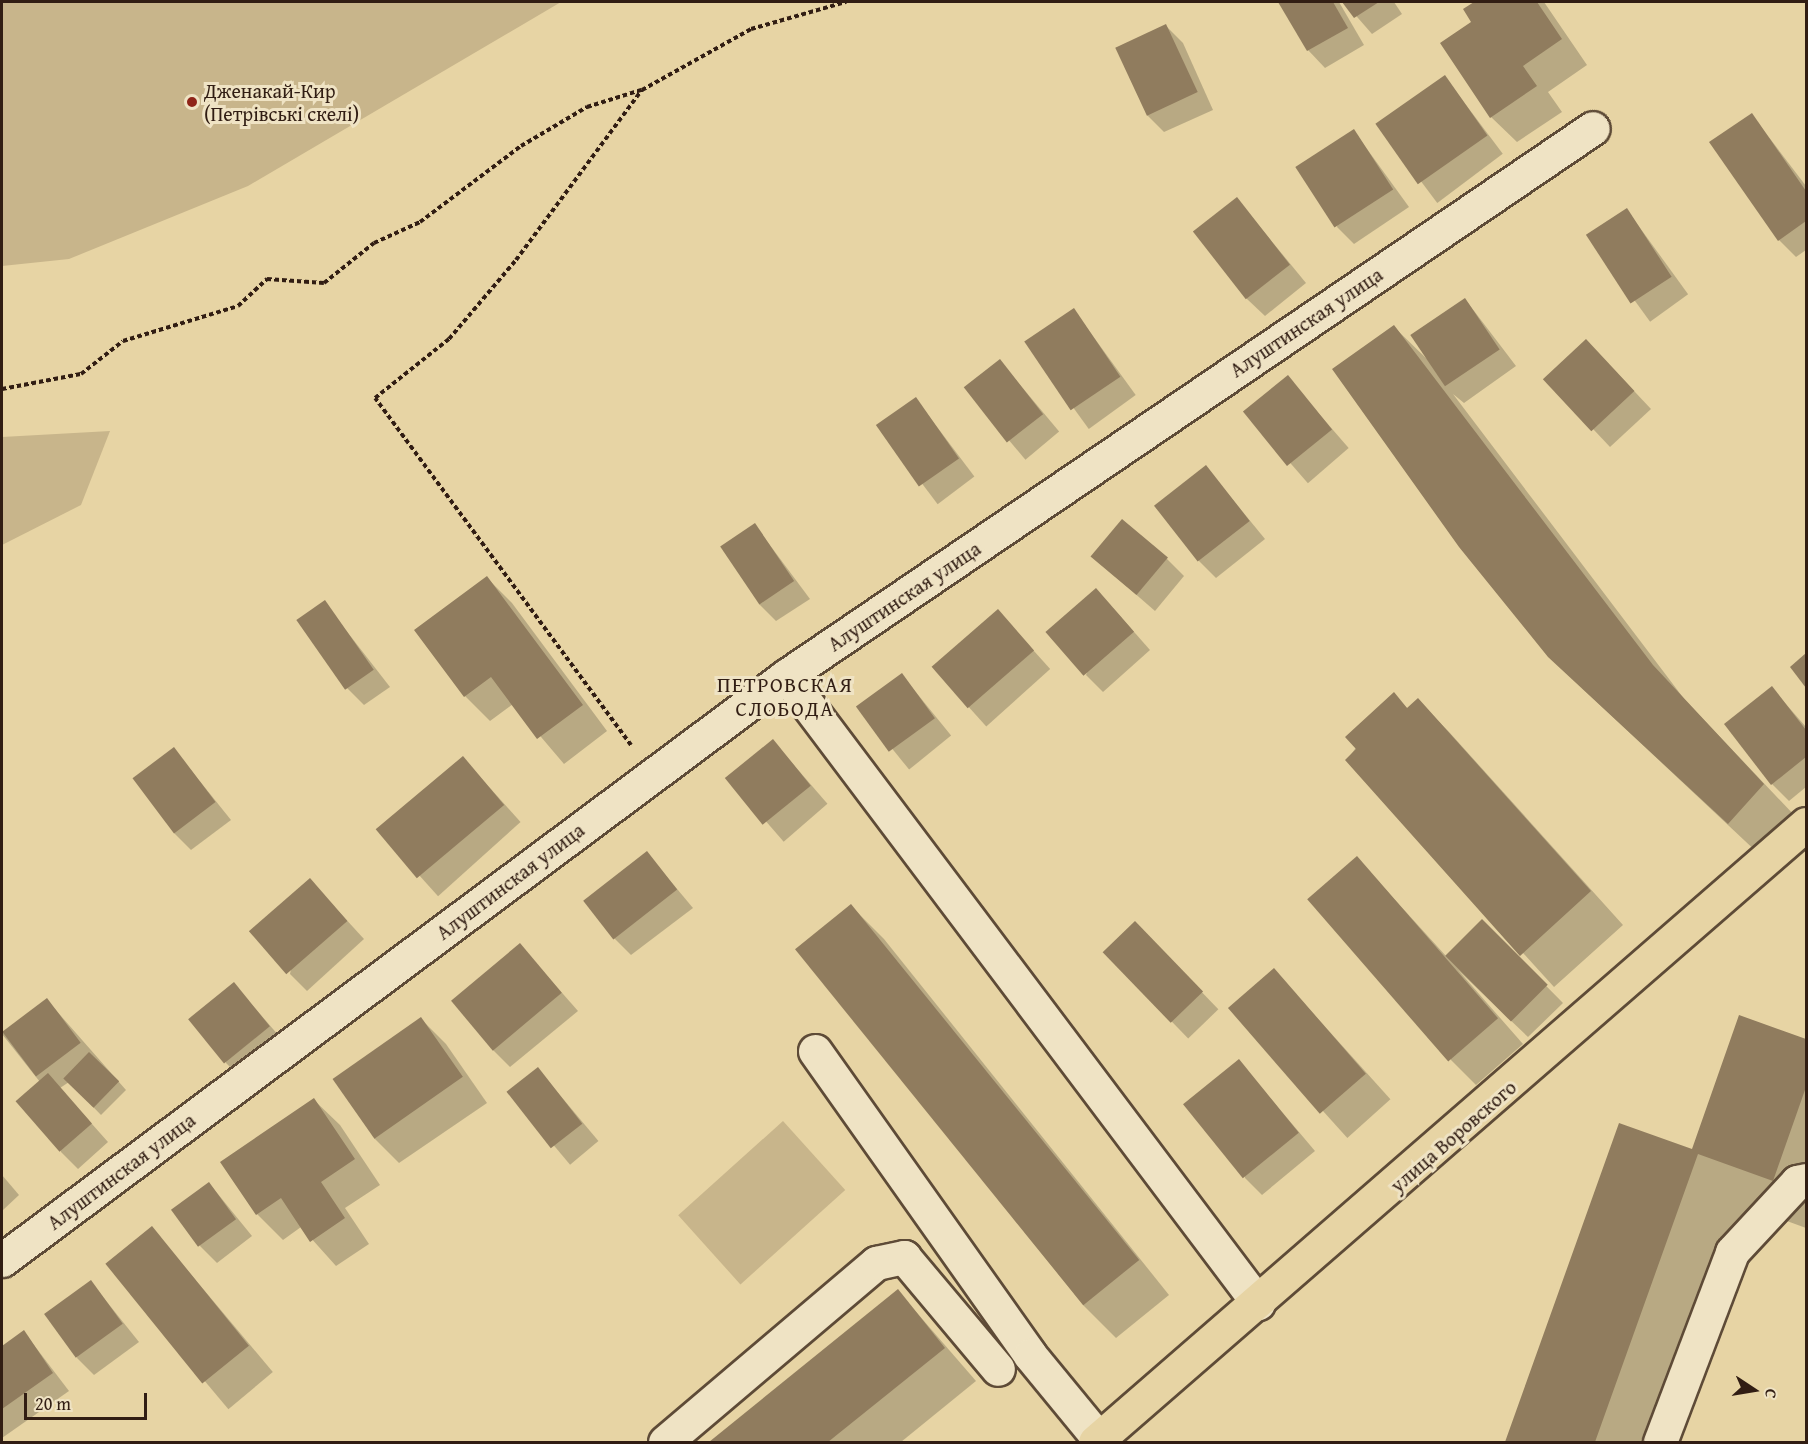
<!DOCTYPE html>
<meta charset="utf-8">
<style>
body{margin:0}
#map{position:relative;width:1808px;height:1444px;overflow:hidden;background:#e7d4a4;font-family:"Gentium Book Plus",serif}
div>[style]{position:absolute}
.green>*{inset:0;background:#c8b58b;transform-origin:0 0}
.shadow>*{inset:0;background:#0003;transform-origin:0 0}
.building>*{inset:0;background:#907c5e;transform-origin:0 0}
.path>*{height:4px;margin-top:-2px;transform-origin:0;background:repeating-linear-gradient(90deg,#311d13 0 4.5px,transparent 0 7.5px)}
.roads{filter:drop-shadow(2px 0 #5e4b37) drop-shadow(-2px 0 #5e4b37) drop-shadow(0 2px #5e4b37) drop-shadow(0 -2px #5e4b37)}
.minor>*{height:33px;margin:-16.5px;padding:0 16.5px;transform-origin:16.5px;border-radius:16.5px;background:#efe3c4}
.major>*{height:33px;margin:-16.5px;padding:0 16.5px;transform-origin:16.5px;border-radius:16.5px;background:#e7d4a4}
.dots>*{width:16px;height:16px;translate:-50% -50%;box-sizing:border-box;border:3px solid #efe3c4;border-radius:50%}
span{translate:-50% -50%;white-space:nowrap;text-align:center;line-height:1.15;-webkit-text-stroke:6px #efe3c4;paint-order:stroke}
.poi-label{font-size:20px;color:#311d13}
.left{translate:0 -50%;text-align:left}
.street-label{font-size:20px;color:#311d13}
.neighbourhood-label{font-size:21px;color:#311d13;letter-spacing:1.5px}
.frame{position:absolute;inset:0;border:3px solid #311d13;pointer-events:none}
.north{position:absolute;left:1724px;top:1360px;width:60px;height:60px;-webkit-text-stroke:4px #efe3c4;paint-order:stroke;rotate:102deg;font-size:16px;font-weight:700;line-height:24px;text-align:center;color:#311d13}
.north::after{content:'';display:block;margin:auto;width:21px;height:27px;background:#311d13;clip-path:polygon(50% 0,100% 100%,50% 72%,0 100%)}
.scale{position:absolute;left:24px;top:1393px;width:123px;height:27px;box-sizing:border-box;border:3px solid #311d13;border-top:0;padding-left:8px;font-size:18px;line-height:21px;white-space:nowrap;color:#311d13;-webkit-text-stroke:4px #efe3c4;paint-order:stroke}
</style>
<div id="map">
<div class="green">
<i style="clip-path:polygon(2px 2px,561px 2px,248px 186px,69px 259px,2px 266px)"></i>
<i style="clip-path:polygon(110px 431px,81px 505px,2px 545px,2px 437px)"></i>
<i style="left:783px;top:1121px;width:93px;height:141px;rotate:48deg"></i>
</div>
<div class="shadow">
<i style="clip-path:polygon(1280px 2px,1339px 2px,1364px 45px,1325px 68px,1308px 50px)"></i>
<i style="clip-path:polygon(1344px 2px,1394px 2px,1402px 14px,1372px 34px)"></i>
<i style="clip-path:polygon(1477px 2px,1544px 2px,1587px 65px,1548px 92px,1562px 112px,1517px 142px,1491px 117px,1474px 22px,1465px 9px)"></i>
<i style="clip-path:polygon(1166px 26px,1183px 43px,1213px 110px,1164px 132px,1147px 115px)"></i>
<i style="left:1445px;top:77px;width:96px;height:82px;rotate:53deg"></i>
<i style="clip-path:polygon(1752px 115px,1806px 186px,1806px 250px,1796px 257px,1779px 240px)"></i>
<i style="clip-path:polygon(1354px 131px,1409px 207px,1354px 244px,1337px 227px)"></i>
<i style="clip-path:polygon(1237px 199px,1306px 283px,1265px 316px,1247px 299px)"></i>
<i style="left:1627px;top:210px;width:104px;height:47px;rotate:54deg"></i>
<i style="clip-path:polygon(1465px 299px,1516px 366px,1464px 403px,1453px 394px,1685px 700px,1796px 817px,1761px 856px,1583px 689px,1394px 327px,1429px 361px)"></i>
<i style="left:1074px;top:310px;width:105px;height:58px;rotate:54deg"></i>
<i style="clip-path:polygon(1603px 358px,1651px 409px,1610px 447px,1546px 379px)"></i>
<i style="left:1000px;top:361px;width:92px;height:44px;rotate:50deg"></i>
<i style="left:1287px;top:377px;width:94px;height:54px;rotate:49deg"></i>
<i style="left:916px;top:399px;width:97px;height:46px;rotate:53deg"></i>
<i style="clip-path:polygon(1206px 467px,1265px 539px,1216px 578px,1199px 561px)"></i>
<i style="clip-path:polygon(755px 525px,810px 599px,776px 621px,759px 604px)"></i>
<i style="clip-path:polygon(1093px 557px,1167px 559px,1184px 576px,1155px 611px)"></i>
<i style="clip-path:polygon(487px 578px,512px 603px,607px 731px,564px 764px,513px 704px,490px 721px,465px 696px)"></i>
<i style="clip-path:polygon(324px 602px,390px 687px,364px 705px,347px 688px)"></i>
<i style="clip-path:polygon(1113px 608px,1150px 650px,1103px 692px,1086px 675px)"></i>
<i style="left:998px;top:611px;width:78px;height:86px;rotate:48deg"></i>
<i style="left:902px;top:675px;width:78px;height:54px;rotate:51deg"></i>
<i style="clip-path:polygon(1772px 688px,1806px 727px,1806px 787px,1789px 801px,1772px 784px)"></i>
<i style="clip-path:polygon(1394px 695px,1408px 709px,1418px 700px,1450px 733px,1623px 925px,1554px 987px,1347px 760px)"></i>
<i style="left:773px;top:741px;width:83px;height:58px;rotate:49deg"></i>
<i style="clip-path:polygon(174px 749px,231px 820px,191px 850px,174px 833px)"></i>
<i style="left:463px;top:758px;width:86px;height:111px;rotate:48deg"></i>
<i style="clip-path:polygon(647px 853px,693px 908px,631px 955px,614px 938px)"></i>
<i style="clip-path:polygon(1357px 858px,1446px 956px,1482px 921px,1563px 1003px,1528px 1037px,1458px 970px,1523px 1044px,1476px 1085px,1451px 1060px)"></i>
<i style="clip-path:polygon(310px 880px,364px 939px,307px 991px,290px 974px)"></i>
<i style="clip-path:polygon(851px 906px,884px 939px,1169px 1295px,1116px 1338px,1083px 1305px,797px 949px)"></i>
<i style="left:1135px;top:923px;width:120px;height:42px;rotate:46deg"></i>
<i style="clip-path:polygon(520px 945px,578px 1011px,510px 1067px,493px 1050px)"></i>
<i style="left:1274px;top:970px;width:174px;height:58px;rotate:48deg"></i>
<i style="clip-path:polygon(234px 984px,286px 1044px,243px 1080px,226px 1063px)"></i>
<i style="clip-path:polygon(47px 1000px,126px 1090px,101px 1115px,69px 1082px,60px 1088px,108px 1142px,78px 1169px,61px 1152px,40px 1082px,2px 1034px)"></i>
<i style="clip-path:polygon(1740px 1016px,1806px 1040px,1806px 1228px,1754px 1209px,1671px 1442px,1506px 1442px,1620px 1125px,1693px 1151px)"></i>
<i style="clip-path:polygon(421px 1019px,446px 1044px,487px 1103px,399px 1163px,374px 1138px)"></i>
<i style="clip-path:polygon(1239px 1061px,1315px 1151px,1262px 1195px,1245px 1178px)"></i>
<i style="left:538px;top:1069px;width:94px;height:37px;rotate:50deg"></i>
<i style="clip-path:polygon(314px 1100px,340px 1125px,380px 1185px,345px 1208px,369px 1244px,336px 1266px,301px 1227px,283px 1240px,257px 1214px,222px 1162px)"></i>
<i style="clip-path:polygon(2px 1175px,19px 1195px,2px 1211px)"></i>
<i style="clip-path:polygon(209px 1183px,252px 1236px,217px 1263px,200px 1246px)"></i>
<i style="left:152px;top:1228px;width:188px;height:58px;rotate:50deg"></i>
<i style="clip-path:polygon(91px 1282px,139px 1342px,94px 1375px,77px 1358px)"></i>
<i style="clip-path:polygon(898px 1291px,976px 1381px,901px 1442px,712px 1442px)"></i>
<i style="clip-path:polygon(24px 1332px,69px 1391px,2px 1438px,2px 1347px)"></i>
</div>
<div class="building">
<i style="clip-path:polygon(1278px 2px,1333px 2px,1348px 28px,1307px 51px)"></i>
<i style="clip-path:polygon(1342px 2px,1379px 2px,1354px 18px)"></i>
<i style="clip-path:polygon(1474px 2px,1537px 2px,1562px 39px,1523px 66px,1537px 86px,1490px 118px,1440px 43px,1471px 22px,1463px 9px)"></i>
<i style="left:1166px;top:24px;width:75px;height:56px;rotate:65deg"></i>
<i style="left:1445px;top:75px;width:74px;height:85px;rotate:55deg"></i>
<i style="clip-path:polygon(1752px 113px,1806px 191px,1806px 221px,1778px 241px,1709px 142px)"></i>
<i style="left:1354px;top:129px;width:72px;height:70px;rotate:57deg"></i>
<i style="left:1237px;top:197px;width:86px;height:56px;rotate:52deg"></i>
<i style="left:1627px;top:208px;width:82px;height:49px;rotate:57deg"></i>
<i style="left:1465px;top:298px;width:62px;height:66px;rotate:56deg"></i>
<i style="left:1074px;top:308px;width:83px;height:60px;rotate:56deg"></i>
<i style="clip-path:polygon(1394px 325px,1653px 665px,1764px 784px,1728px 824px,1548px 657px,1459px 547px,1332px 369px)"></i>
<i style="left:1586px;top:339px;width:71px;height:59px;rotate:47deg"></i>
<i style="left:1000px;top:359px;width:70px;height:46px;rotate:52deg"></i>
<i style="left:1288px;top:375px;width:70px;height:58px;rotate:51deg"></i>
<i style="left:916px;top:397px;width:75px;height:49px;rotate:55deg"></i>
<i style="left:1206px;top:465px;width:71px;height:66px;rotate:52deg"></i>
<i style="left:1122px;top:519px;width:60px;height:49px;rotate:40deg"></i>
<i style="left:755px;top:523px;width:70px;height:42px;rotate:56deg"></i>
<i style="clip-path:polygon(487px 576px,583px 705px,537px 739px,491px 677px,464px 697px,414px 630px)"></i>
<i style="left:1096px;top:588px;width:58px;height:67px;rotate:49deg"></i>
<i style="left:325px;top:600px;width:85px;height:35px;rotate:55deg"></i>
<i style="left:998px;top:609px;width:55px;height:88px;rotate:49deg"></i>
<i style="clip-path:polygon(1806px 653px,1806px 688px,1790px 667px)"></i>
<i style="left:902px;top:673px;width:56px;height:57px;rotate:54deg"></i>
<i style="clip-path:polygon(1772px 686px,1806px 730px,1806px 757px,1771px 785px,1724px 724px)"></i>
<i style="clip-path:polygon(1394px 692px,1407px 708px,1418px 698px,1591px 891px,1520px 956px,1345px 760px,1356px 749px,1345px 737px)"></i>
<i style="left:773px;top:739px;width:60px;height:62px;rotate:51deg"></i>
<i style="left:174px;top:747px;width:69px;height:52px;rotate:53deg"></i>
<i style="left:463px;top:756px;width:64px;height:114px;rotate:50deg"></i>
<i style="left:647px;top:851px;width:49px;height:81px;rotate:52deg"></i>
<i style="left:1357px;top:856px;width:215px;height:66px;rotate:49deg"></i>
<i style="left:310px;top:878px;width:57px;height:81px;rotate:49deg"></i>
<i style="left:851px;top:904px;width:458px;height:72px;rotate:51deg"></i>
<i style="left:1482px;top:919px;width:93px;height:52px;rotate:45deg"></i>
<i style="left:1135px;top:921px;width:98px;height:45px;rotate:46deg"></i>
<i style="left:520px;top:943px;width:65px;height:90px;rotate:50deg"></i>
<i style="left:1274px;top:968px;width:140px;height:61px;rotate:49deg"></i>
<i style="left:234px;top:982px;width:57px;height:59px;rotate:51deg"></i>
<i style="left:47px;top:998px;width:56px;height:56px;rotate:53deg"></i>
<i style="clip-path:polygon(1739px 1015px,1806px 1039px,1806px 1087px,1773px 1181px,1698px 1154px,1595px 1442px,1505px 1442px,1619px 1123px,1692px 1149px)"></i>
<i style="left:421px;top:1017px;width:73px;height:108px;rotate:55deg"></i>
<i style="left:89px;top:1052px;width:42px;height:37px;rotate:44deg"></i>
<i style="left:1239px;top:1059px;width:95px;height:72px;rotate:51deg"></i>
<i style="left:538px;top:1067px;width:72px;height:40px;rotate:52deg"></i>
<i style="left:48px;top:1073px;width:67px;height:43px;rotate:49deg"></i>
<i style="clip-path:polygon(314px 1098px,355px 1159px,321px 1182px,345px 1218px,310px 1242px,281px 1198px,256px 1215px,220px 1162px)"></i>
<i style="left:209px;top:1182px;width:46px;height:47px;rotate:54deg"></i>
<i style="left:152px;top:1226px;width:154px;height:60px;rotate:51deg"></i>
<i style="left:91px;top:1280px;width:54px;height:58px;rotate:54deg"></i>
<i style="clip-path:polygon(898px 1289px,945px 1348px,828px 1442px,709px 1442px)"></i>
<i style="clip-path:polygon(24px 1330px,53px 1373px,2px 1409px,2px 1346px)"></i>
</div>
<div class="path">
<i style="left:2px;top:389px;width:80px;rotate:-10.8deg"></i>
<i style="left:81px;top:374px;width:53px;rotate:-38.2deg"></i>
<i style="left:123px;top:341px;width:120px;rotate:-16.9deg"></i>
<i style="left:238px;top:306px;width:40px;rotate:-43deg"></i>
<i style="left:267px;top:279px;width:57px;rotate:4deg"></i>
<i style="left:324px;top:283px;width:64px;rotate:-38.7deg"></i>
<i style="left:374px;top:243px;width:51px;rotate:-24.5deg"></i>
<i style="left:420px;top:222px;width:126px;rotate:-37deg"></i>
<i style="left:521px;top:146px;width:77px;rotate:-30.6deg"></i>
<i style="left:587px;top:107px;width:57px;rotate:-17.5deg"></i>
<i style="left:631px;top:745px;width:431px;rotate:-126.4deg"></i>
<i style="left:375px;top:398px;width:95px;rotate:-38.6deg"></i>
<i style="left:449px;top:339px;width:104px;rotate:-49.7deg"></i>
<i style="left:516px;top:260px;width:212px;rotate:-53.5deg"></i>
<i style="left:642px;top:90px;width:125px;rotate:-29.2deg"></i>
<i style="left:751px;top:29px;width:99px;rotate:-15.9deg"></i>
</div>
<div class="roads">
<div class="minor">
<i style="left:786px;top:676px;width:785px;rotate:53.03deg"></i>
<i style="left:815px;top:1051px;width:372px;rotate:54.7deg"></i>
<i style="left:1030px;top:1355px;width:109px;rotate:50.6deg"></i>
<i style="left:2px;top:1260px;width:978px;rotate:-36.68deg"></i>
<i style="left:786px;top:676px;width:975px;rotate:-34.18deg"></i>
<i style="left:665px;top:1442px;width:277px;rotate:-40.3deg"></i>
<i style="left:876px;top:1263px;width:29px;rotate:-12deg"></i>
<i style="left:904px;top:1257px;width:146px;rotate:50deg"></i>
<i style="left:1660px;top:1442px;width:203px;rotate:-69.2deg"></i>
<i style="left:1732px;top:1252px;width:96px;rotate:-47.1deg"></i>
<i style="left:1797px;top:1182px;width:9px;rotate:-13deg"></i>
</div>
<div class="major">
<i style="left:1095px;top:1442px;width:942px;rotate:-41deg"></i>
</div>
</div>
<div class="dots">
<i style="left:192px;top:102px;background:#8f2418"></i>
</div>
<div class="poi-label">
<span class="left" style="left:204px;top:102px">Дженакай-Кир<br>(Петрівські скелі)</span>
</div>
<div class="street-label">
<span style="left:1306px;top:322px;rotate:-34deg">Алуштинская улица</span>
<span style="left:904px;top:596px;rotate:-34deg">Алуштинская улица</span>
<span style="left:510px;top:881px;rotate:-37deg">Алуштинская улица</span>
<span style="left:1453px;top:1136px;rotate:-41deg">улица Воровского</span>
<span style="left:121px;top:1171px;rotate:-37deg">Алуштинская улица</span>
</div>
<div class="neighbourhood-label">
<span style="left:785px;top:697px">ПЕТРОВСКАЯ<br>СЛОБОДА</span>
</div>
<div class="frame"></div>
<div class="north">С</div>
<div class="scale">20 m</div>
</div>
